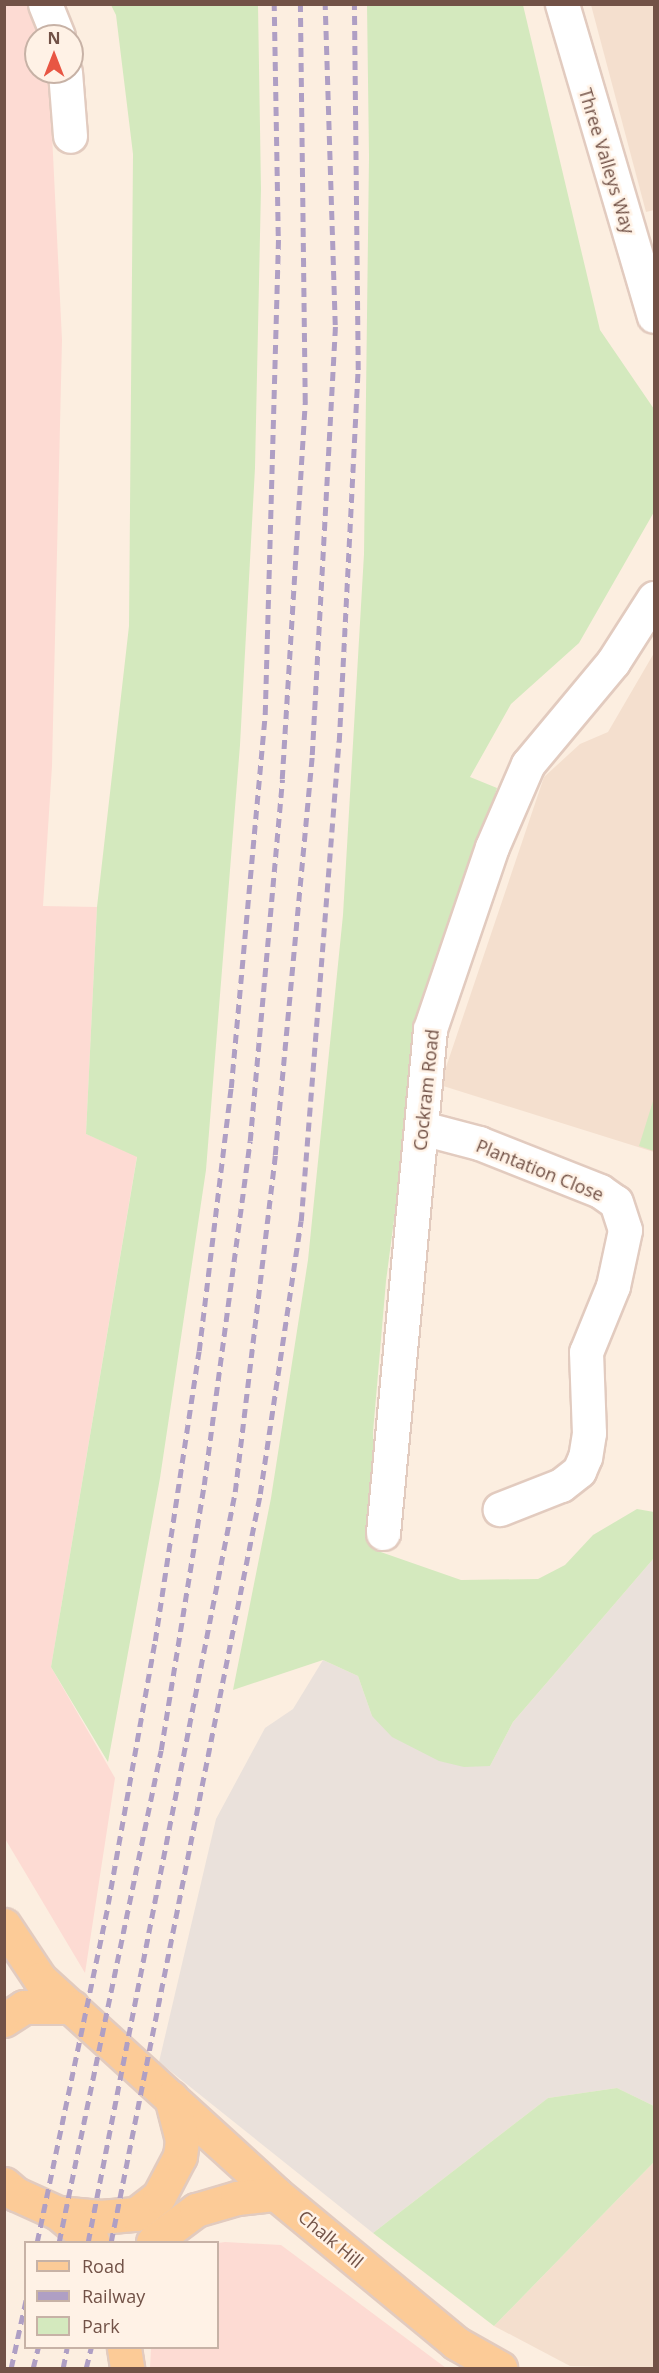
<!DOCTYPE html>
<style>
body{margin:0}
#map{position:relative;width:659px;height:2373px;overflow:hidden;background:#fceee0;font-family:"Open Sans",sans-serif}
div>[style]{position:absolute}
.residential>*{inset:0;background:#f4dfce}
.commercial>*{inset:0;background:#fddbd3}
.industrial>*{inset:0;background:#eae1db}
.green>*{inset:0;background:#d4e9be}
.roads{filter:drop-shadow(2px 0 #e2cbbf) drop-shadow(-2px 0 #e2cbbf) drop-shadow(0 2px #e2cbbf) drop-shadow(0 -2px #e2cbbf)}
.minor>*{height:33px;margin:-16.5px;padding:0 16.5px;transform-origin:16.5px;border-radius:16.5px;background:#fff}
.primary>*{height:33px;margin:-16.5px;padding:0 16.5px;transform-origin:16.5px;border-radius:16.5px;background:#fccb97}
.rail>*{height:4.5px;margin-top:-2.25px;transform-origin:0;background:repeating-linear-gradient(90deg,#af9fc4 0 9px,transparent 0 15px)}
span{translate:-50% -50%;white-space:nowrap;text-align:center;line-height:1.15;-webkit-text-stroke:5px #fff2e6;paint-order:stroke}
.street-label{font-size:18px;color:#725247}
.frame{position:absolute;inset:0;border:6px solid #725247;pointer-events:none}
.legend{position:absolute;left:24px;top:2241px;width:195px;height:108px;box-sizing:border-box;background:#fff2e6;border:2px solid #c7b2a6;margin:0;padding:8px 10px;list-style:none;font-size:18px;color:#725247}
.legend li{display:flex;align-items:center;gap:12px;height:30px}
.legend b{width:30px;border:2px solid #c7b2a6}
.north{position:absolute;left:24px;top:24px;width:60px;height:60px;box-sizing:border-box;background:#fff2e6;border:2px solid #c7b2a6;border-radius:50%;rotate:0deg;font-size:16px;font-weight:700;line-height:24px;text-align:center;color:#725247}
.north::after{content:'';display:block;margin:auto;width:21px;height:27px;background:#e85643;clip-path:polygon(50% 0,100% 100%,50% 72%,0 100%)}
</style>
<div id="map">
<div class="residential">
<i style="clip-path:polygon(591px 5px,654px 5px,654px 210px,646px 212px)"></i>
<i style="clip-path:polygon(654px 653px,654px 1152px,440px 1085px,544px 777px,580px 744px,608px 732px)"></i>
<i style="clip-path:polygon(654px 2162px,654px 2368px,570px 2366px,494px 2326px)"></i>
</div>
<div class="commercial">
<i style="clip-path:polygon(4px 5px,32px 5px,47px 36px,36px 36px,36px 72px,49px 72px,62px 340px,52px 766px,43px 906px,97px 907px,86px 1134px,137px 1156px,51px 1667px,115px 1778px,85px 1973px,4px 1837px)"></i>
<i style="clip-path:polygon(225px 2242px,281px 2245px,446px 2368px,150px 2368px,151px 2348px,218px 2348px,218px 2243px)"></i>
</div>
<div class="industrial">
<i style="clip-path:polygon(654px 1558px,654px 2106px,617px 2088px,548px 2098px,373px 2233px,159px 2062px,216px 1819px,265px 1728px,293px 1709px,323px 1660px,358px 1676px,372px 1716px,490px 1766px,513px 1722px)"></i>
</div>
<div class="green">
<i style="clip-path:polygon(111px 5px,258px 5px,261px 189px,255px 468px,240px 745px,206px 1170px,160px 1478px,108px 1762px,51px 1667px,137px 1157px,86px 1134px,97px 907px,129px 626px,133px 154px,116px 15px)"></i>
<i style="clip-path:polygon(367px 5px,523px 5px,600px 330px,654px 409px,654px 512px,579px 643px,511px 704px,470px 777px,497px 788px,458px 921px,399px 1182px,386px 1281px,373px 1432px,375px 1550px,461px 1580px,538px 1579px,565px 1565px,593px 1535px,637px 1509px,654px 1512px,654px 1558px,513px 1722px,490px 1766px,464px 1767px,439px 1761px,392px 1737px,372px 1716px,358px 1676px,323px 1660px,233px 1690px,271px 1498px,308px 1260px,343px 915px,364px 554px,369px 157px)"></i>
<i style="clip-path:polygon(654px 1098px,654px 1151px,639px 1146px)"></i>
<i style="clip-path:polygon(617px 2088px,654px 2106px,654px 2162px,494px 2326px,373px 2233px,548px 2098px)"></i>
</div>
<div class="roads">
<div class="minor">
<i style="left:45px;top:4px;width:35px;rotate:68deg"></i>
<i style="left:562px;top:4px;width:325px;rotate:73.6deg"></i>
<i style="left:65px;top:72px;width:64px;rotate:85.5deg"></i>
<i style="left:422px;top:1128px;width:59px;rotate:14.7deg"></i>
<i style="left:479px;top:1143px;width:130px;rotate:21.6deg"></i>
<i style="left:600px;top:1191px;width:19px;rotate:35deg"></i>
<i style="left:616px;top:1202px;width:29px;rotate:72deg"></i>
<i style="left:625px;top:1230px;width:57px;rotate:102.1deg"></i>
<i style="left:613px;top:1286px;width:71px;rotate:112.2deg"></i>
<i style="left:586px;top:1352px;width:81px;rotate:87.9deg"></i>
<i style="left:589px;top:1433px;width:24px;rotate:99deg"></i>
<i style="left:585px;top:1457px;width:15px;rotate:113deg"></i>
<i style="left:579px;top:1471px;width:23px;rotate:142deg"></i>
<i style="left:561px;top:1485px;width:66px;rotate:158.5deg"></i>
<i style="left:383px;top:1533px;width:506px;rotate:-84.67deg"></i>
<i style="left:430px;top:1029px;width:192px;rotate:-71.2deg"></i>
<i style="left:492px;top:847px;width:90px;rotate:-66.6deg"></i>
<i style="left:528px;top:764px;width:133px;rotate:-50.2deg"></i>
<i style="left:613px;top:662px;width:76px;rotate:-57.4deg"></i>
</div>
<div class="primary">
<i style="left:4px;top:1925px;width:65px;rotate:56.3deg"></i>
<i style="left:40px;top:1979px;width:319px;rotate:42.3deg"></i>
<i style="left:276px;top:2194px;width:234px;rotate:39.6deg"></i>
<i style="left:456px;top:2343px;width:51px;rotate:29.6deg"></i>
<i style="left:4px;top:2020px;width:24px;rotate:-33deg"></i>
<i style="left:24px;top:2007px;width:48px"></i>
<i style="left:4px;top:2184px;width:16px;rotate:40deg"></i>
<i style="left:16px;top:2194px;width:46px;rotate:24.3deg"></i>
<i style="left:58px;top:2213px;width:42px;rotate:5.4deg"></i>
<i style="left:100px;top:2217px;width:36px;rotate:-5deg"></i>
<i style="left:136px;top:2214px;width:29px;rotate:-38deg"></i>
<i style="left:159px;top:2196px;width:45px;rotate:-62.3deg"></i>
<i style="left:180px;top:2156px;width:16px;rotate:-83deg"></i>
<i style="left:182px;top:2140px;width:44px;rotate:-104.3deg"></i>
<i style="left:58px;top:2213px;width:45px;rotate:39.6deg"></i>
<i style="left:153px;top:2242px;width:54px;rotate:-36.7deg"></i>
<i style="left:196px;top:2210px;width:43px;rotate:-16.3deg"></i>
<i style="left:237px;top:2198px;width:39px;rotate:-6deg"></i>
<i style="left:124px;top:2348px;width:20px;rotate:81deg"></i>
</div>
</div>
<div class="rail">
<i style="left:37px;top:2242px;width:345px;rotate:-78.1deg"></i>
<i style="left:108px;top:1904px;width:267px;rotate:-79.9deg"></i>
<i style="left:155px;top:1641px;width:293px;rotate:-81.4deg"></i>
<i style="left:199px;top:1351px;width:265px;rotate:-83.1deg"></i>
<i style="left:231px;top:1088px;width:376px;rotate:-84.8deg"></i>
<i style="left:265px;top:714px;width:478px;rotate:-88.4deg"></i>
<i style="left:278px;top:236px;width:232px;rotate:-91deg"></i>
<i style="left:59px;top:2242px;width:502px;rotate:-78.29deg"></i>
<i style="left:161px;top:1750px;width:268px;rotate:-80.8deg"></i>
<i style="left:204px;top:1485px;width:347px;rotate:-82.4deg"></i>
<i style="left:250px;top:1141px;width:363px;rotate:-84.9deg"></i>
<i style="left:282px;top:779px;width:378px;rotate:-86.5deg"></i>
<i style="left:305px;top:402px;width:398px;rotate:-90.7deg"></i>
<i style="left:88px;top:2242px;width:764px;rotate:-78.91deg"></i>
<i style="left:235px;top:1492px;width:339px;rotate:-83.2deg"></i>
<i style="left:275px;top:1155px;width:402px;rotate:-84.7deg"></i>
<i style="left:312px;top:755px;width:431px;rotate:-86.9deg"></i>
<i style="left:335px;top:325px;width:321px;rotate:-91.8deg"></i>
<i style="left:111px;top:2242px;width:763px;rotate:-78.73deg"></i>
<i style="left:260px;top:1494px;width:276px;rotate:-81.5deg"></i>
<i style="left:301px;top:1221px;width:481px;rotate:-85.5deg"></i>
<i style="left:339px;top:742px;width:372px;rotate:-87.1deg"></i>
<i style="left:358px;top:370px;width:366px;rotate:-90.6deg"></i>
<i style="left:11px;top:2368px;width:71px;rotate:-77.7deg"></i>
<i style="left:33px;top:2368px;width:21px;rotate:-76deg"></i>
<i style="left:63px;top:2368px;width:20px;rotate:-79deg"></i>
<i style="left:86px;top:2368px;width:21px;rotate:-76deg"></i>
</div>
<div class="street-label">
<span style="left:607px;top:161px;rotate:73deg">Three Valleys Way</span>
<span style="left:426px;top:1090px;rotate:-84deg">Cockram Road</span>
<span style="left:540px;top:1170px;rotate:22deg">Plantation Close</span>
<span style="left:331px;top:2239px;rotate:40deg">Chalk Hill</span>
</div>
<div class="frame"></div>
<ul class="legend">
<li><b style="height:8px;background:#fccb97"></b>Road</li>
<li><b style="height:8px;background:#af9fc4"></b>Railway</li>
<li><b style="height:16px;background:#d4e9be"></b>Park</li>
</ul>
<div class="north">N</div>
</div>
